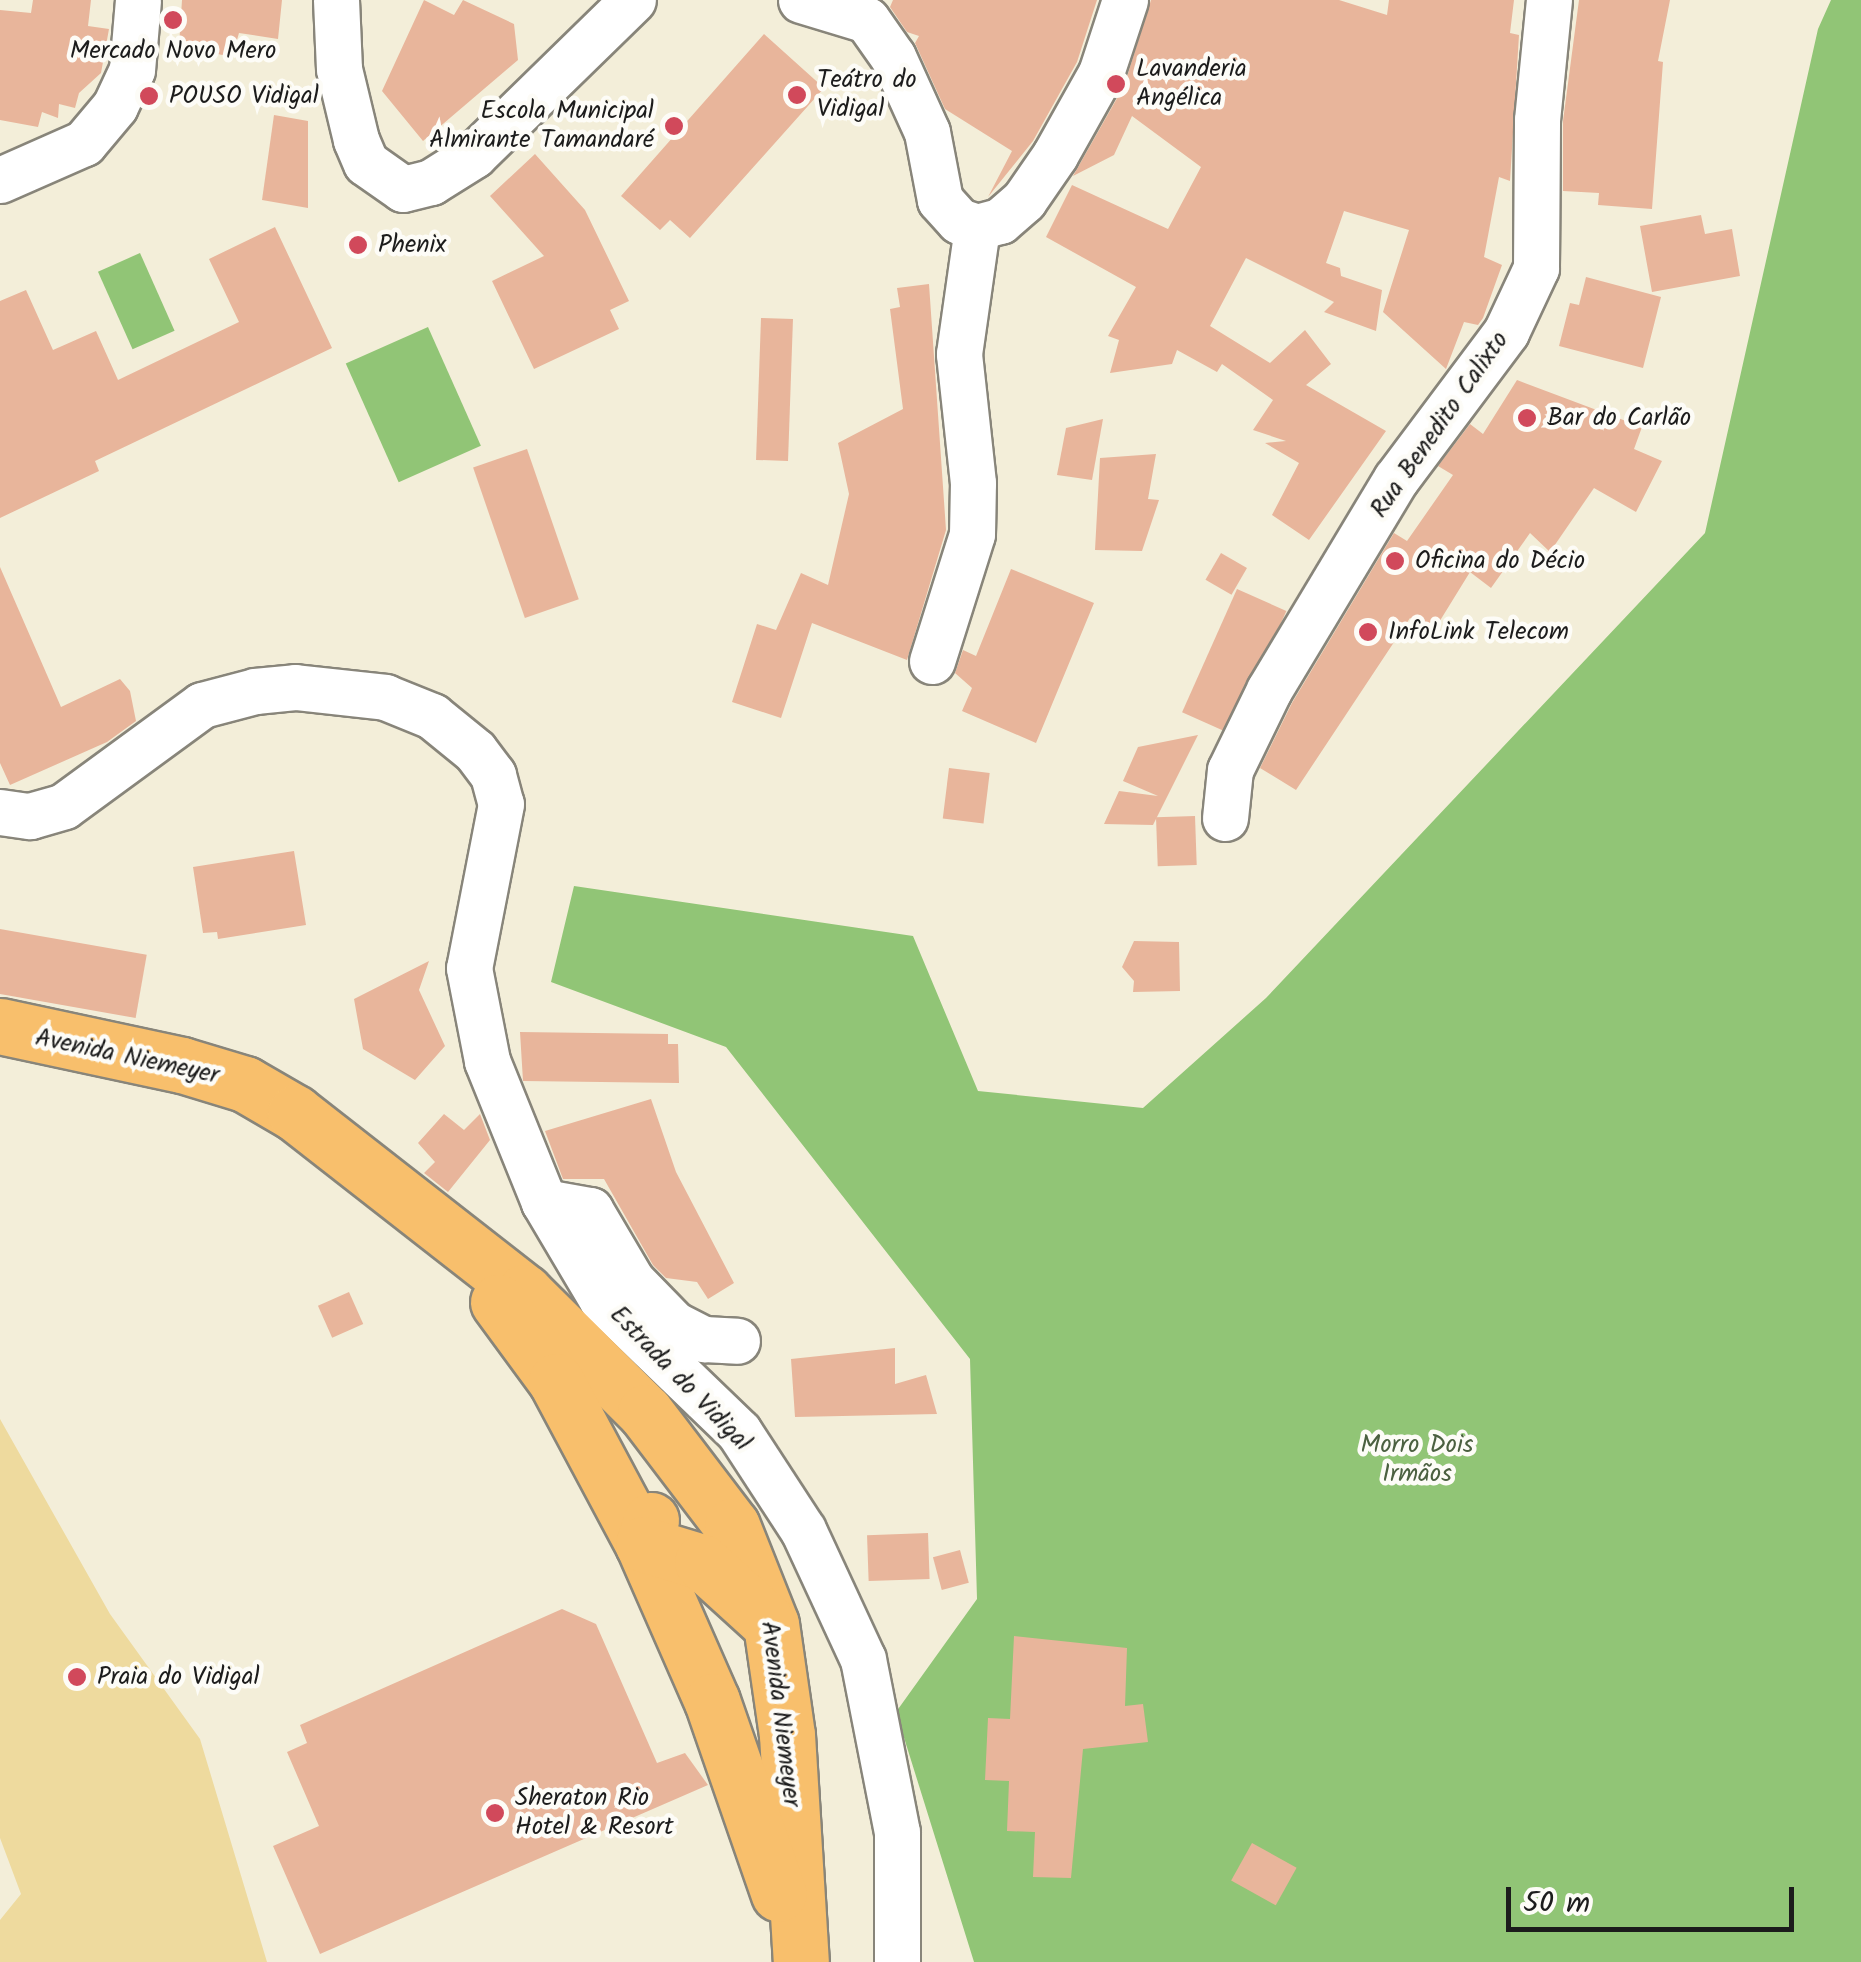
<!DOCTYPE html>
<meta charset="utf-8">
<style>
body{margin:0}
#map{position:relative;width:1861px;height:1962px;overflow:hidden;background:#f3eed9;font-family:Kalam,sans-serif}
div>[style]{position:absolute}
.green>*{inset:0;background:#91c576;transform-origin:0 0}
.sand>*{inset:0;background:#eeda9e}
.building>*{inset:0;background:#e8b59b;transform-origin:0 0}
.roads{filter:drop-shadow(2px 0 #88857a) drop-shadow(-2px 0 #88857a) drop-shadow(0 2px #88857a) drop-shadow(0 -2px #88857a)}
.minor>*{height:45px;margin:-22.5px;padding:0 22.5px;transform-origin:22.5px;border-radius:22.5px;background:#fff}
.primary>*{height:55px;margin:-27.5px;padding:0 27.5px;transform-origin:27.5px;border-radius:27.5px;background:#f8bf6c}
.dots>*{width:28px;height:28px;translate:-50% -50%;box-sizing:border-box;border:5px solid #fdfcf7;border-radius:50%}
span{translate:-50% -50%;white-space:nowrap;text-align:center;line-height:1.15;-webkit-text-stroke:9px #fdfcf7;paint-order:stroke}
.poi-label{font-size:25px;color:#1c1c1c}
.left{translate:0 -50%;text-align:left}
.right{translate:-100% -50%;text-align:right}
.street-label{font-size:25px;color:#1c1c1c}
.park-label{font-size:25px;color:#4b6040}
.scale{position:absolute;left:1506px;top:1887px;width:288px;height:45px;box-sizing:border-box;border:5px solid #1c1c1c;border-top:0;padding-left:12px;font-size:30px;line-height:35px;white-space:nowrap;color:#1c1c1c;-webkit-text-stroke:8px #fdfcf7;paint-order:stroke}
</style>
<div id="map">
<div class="green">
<i style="clip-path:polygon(1831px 0,1861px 0,1861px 1962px,974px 1962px,896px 1712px,977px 1599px,970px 1359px,726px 1047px,551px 982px,574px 886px,913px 936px,978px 1091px,1143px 1108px,1266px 998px,1705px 533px,1818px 29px)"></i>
<i style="left:140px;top:253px;width:85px;height:46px;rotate:66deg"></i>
<i style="left:428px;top:327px;width:130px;height:90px;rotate:66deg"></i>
</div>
<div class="sand">
<i style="clip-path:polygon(0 1419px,110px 1614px,200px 1739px,267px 1962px,0 1962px,0 1920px,21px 1894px,0 1838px)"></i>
</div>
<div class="building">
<i style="clip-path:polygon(33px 0,91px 0,88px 26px,109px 29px,101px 73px,79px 93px,75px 108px,59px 104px,58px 118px,42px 112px,38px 127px,0 120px,0 10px,31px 13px)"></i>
<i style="clip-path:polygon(182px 0,282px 0,278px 39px,239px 33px,232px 57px,179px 46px)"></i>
<i style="clip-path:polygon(424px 0,454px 15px,463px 0,514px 24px,518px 60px,423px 141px,382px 91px)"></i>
<i style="clip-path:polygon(893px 0,1097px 0,1077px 62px,1033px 141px,988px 197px,1012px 151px,945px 109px,915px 43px,919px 36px,907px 32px,890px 7px)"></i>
<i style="clip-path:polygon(1151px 0,1339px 0,1387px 15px,1389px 0,1514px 0,1510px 33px,1519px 35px,1510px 181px,1499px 177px,1484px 257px,1502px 265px,1483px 318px,1478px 325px,1464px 322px,1446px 369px,1383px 312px,1409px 230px,1344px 211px,1326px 263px,1340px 268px,1341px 276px,1382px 290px,1376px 331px,1324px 312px,1334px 302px,1246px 258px,1210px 326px,1270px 363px,1305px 330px,1331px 364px,1306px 385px,1386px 431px,1309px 540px,1272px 515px,1299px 463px,1265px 443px,1286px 441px,1253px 430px,1273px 400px,1222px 364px,1217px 372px,1177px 350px,1172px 364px,1110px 373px,1119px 340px,1108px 336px,1136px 287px,1046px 237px,1072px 185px,1168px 229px,1201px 167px,1132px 116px,1114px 155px,1073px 176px,1124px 86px)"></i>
<i style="clip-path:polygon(1579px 0,1670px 0,1658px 61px,1663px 62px,1652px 209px,1598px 205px,1599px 193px,1563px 191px,1563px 121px)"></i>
<i style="clip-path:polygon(764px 34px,824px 88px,690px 238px,670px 220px,660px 230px,621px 196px)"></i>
<i style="clip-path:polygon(274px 115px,308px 121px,308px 208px,262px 200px)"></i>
<i style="clip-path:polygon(535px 154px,585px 210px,629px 301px,610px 310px,619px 329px,534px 369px,492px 281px,544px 256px,490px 196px)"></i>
<i style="clip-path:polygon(1701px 215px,1705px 234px,1732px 229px,1740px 276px,1652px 292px,1640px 226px)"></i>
<i style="clip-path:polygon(275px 227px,332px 348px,95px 461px,99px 471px,0 518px,0 301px,26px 290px,53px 350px,96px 331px,118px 380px,239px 322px,209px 259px)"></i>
<i style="clip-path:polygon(1586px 277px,1661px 297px,1643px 368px,1559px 346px,1570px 303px,1579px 305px)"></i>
<i style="clip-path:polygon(929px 284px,946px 530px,907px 660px,812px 623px,781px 718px,732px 702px,757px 624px,776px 630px,801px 573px,828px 585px,849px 494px,838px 443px,903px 409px,890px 309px,900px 307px,897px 288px)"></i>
<i style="left:761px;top:318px;width:32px;height:142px;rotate:2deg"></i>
<i style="clip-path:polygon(1517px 380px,1642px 427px,1634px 449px,1662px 461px,1636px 512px,1594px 488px,1550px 552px,1530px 533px,1491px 588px,1470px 572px,1433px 632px,1410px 618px,1296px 790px,1260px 768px,1292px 703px,1394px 533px,1407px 541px,1453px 475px,1438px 466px,1470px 424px,1483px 434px)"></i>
<i style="clip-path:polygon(1103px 419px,1092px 480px,1057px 475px,1066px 428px)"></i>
<i style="left:527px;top:449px;width:159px;height:57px;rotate:71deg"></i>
<i style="clip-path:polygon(1156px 454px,1148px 499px,1159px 500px,1142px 551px,1095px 550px,1100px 458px)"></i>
<i style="left:1221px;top:553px;width:30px;height:31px;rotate:30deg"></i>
<i style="clip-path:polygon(0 567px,61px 707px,120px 679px,130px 691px,136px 721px,107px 742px,10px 785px,0 763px)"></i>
<i style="clip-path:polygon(1011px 569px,1094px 603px,1036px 743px,962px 711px,972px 688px,955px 673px,963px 650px,976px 656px)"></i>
<i style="left:1237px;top:589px;width:54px;height:135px;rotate:24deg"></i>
<i style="clip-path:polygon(1198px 735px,1153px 825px,1104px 824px,1119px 791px,1158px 796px,1123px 781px,1138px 747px)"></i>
<i style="left:949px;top:768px;width:41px;height:51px;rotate:7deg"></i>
<i style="left:1195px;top:816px;width:49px;height:39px;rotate:88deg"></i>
<i style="clip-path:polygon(294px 851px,306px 925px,218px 939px,217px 932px,203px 933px,193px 867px)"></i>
<i style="left:0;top:929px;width:149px;height:64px;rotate:10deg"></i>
<i style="clip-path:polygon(1134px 941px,1179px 942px,1180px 991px,1133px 992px,1134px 981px,1122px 967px)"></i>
<i style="clip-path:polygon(429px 961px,419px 990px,445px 1046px,415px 1080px,363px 1049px,354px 999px)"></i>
<i style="clip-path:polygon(520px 1032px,668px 1034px,668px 1044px,678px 1044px,679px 1083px,523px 1081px)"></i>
<i style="clip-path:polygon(651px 1099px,676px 1172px,734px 1283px,708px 1299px,697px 1282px,666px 1278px,653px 1265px,604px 1179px,563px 1179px,545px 1131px)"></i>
<i style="clip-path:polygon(444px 1114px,464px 1130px,480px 1114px,490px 1140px,448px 1192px,424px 1173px,435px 1162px,418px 1143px)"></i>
<i style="left:349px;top:1292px;width:35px;height:34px;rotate:66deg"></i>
<i style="clip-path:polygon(895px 1348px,895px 1384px,926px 1375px,937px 1414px,795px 1417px,791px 1359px)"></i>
<i style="left:928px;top:1533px;width:46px;height:61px;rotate:88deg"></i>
<i style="left:960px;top:1550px;width:34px;height:28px;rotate:75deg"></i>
<i style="clip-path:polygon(562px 1609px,596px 1624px,657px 1763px,685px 1753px,708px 1785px,320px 1954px,273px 1846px,319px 1826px,287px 1752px,307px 1743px,300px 1725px)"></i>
<i style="clip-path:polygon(1014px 1636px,1127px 1648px,1125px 1706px,1143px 1704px,1148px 1742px,1083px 1749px,1071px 1878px,1033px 1877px,1035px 1832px,1007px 1831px,1009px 1781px,985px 1780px,988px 1718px,1010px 1719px)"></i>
<i style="left:1252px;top:1843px;width:51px;height:43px;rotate:29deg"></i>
</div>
<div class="roads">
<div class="minor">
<i style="left:336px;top:0;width:69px;rotate:87.5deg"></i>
<i style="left:339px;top:69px;width:73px;rotate:76.5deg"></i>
<i style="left:356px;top:140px;width:25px;rotate:67deg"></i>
<i style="left:366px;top:163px;width:45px;rotate:35.1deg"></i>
<i style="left:403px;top:189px;width:29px;rotate:-14deg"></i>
<i style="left:431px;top:182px;width:51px;rotate:-32.1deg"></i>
<i style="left:474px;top:155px;width:222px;rotate:-44.3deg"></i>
<i style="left:801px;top:0;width:69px;rotate:16.9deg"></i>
<i style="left:867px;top:20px;width:45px;rotate:54.9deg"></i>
<i style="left:893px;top:57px;width:82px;rotate:65.6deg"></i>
<i style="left:927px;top:132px;width:69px;rotate:79.2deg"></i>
<i style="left:940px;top:200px;width:28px;rotate:48deg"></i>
<i style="left:959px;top:221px;width:19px;rotate:18deg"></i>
<i style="left:0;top:180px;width:92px;rotate:-23.8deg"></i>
<i style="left:84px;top:143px;width:48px;rotate:-50deg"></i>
<i style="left:115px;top:106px;width:40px;rotate:-65deg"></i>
<i style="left:132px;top:70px;width:70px;rotate:-85.1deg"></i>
<i style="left:977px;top:227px;width:24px;rotate:-15deg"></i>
<i style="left:1000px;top:221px;width:32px;rotate:-41deg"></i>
<i style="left:1024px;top:200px;width:55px;rotate:-55.4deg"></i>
<i style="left:1055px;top:155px;width:94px;rotate:-60.7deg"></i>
<i style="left:1101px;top:73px;width:77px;rotate:-71.8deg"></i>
<i style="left:932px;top:661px;width:133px;rotate:-72.5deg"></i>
<i style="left:972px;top:534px;width:51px;rotate:-88.9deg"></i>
<i style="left:973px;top:483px;width:130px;rotate:-96.2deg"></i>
<i style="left:959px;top:354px;width:128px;rotate:-81.9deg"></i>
<i style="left:0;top:812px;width:30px;rotate:8deg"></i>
<i style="left:30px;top:816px;width:35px;rotate:-16deg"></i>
<i style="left:64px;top:806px;width:171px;rotate:-36.2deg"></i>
<i style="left:202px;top:705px;width:55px;rotate:-14.8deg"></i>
<i style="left:255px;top:691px;width:40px;rotate:-5.7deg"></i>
<i style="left:295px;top:687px;width:91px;rotate:6.3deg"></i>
<i style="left:385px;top:697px;width:51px;rotate:22deg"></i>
<i style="left:432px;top:716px;width:55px;rotate:39.1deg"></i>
<i style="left:475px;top:751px;width:30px;rotate:53deg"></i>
<i style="left:493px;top:775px;width:30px;rotate:75deg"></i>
<i style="left:501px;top:804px;width:167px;rotate:101deg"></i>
<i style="left:469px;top:968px;width:95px;rotate:79deg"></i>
<i style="left:487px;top:1061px;width:152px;rotate:68deg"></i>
<i style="left:544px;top:1202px;width:47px;rotate:9.9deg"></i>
<i style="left:590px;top:1210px;width:82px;rotate:59.4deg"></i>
<i style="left:632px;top:1281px;width:60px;rotate:45.7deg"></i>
<i style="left:674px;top:1324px;width:34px;rotate:27deg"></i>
<i style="left:704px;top:1339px;width:33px;rotate:3deg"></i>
<i style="left:1225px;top:818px;width:48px;rotate:-84.1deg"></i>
<i style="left:1230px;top:770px;width:89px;rotate:-64deg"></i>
<i style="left:1269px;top:690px;width:246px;rotate:-59deg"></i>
<i style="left:1396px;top:479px;width:184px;rotate:-53.2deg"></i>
<i style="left:1506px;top:332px;width:71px;rotate:-64.9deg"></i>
<i style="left:1536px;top:268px;width:148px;rotate:-89.6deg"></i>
<i style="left:1537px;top:120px;width:121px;rotate:-84.3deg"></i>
<i style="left:544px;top:1202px;width:114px;rotate:59.4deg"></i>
<i style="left:602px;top:1300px;width:190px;rotate:43.9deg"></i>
<i style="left:739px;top:1432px;width:117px;rotate:56.9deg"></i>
<i style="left:803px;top:1530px;width:142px;rotate:65.1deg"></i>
<i style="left:863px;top:1659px;width:176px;rotate:78.9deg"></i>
<i style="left:897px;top:1832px;width:130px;rotate:90deg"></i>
</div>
<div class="primary">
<i style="left:0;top:1026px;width:186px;rotate:12.1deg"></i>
<i style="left:182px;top:1065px;width:66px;rotate:16.8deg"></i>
<i style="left:245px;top:1084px;width:58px;rotate:30.1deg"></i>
<i style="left:295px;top:1113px;width:291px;rotate:38deg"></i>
<i style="left:524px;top:1292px;width:170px;rotate:44.8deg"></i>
<i style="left:645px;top:1412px;width:143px;rotate:52.7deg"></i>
<i style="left:732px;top:1526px;width:105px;rotate:68.3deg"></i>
<i style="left:771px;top:1624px;width:112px;rotate:81.8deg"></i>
<i style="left:787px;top:1735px;width:227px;rotate:86.5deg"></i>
<i style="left:498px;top:1302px;width:98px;rotate:53.7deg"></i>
<i style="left:556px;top:1381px;width:185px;rotate:61.9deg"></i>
<i style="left:643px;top:1544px;width:171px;rotate:66.3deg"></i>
<i style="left:712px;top:1701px;width:204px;rotate:70.9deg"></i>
<i style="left:651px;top:1520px;width:25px;rotate:108deg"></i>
<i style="left:643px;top:1544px;width:62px;rotate:17deg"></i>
<i style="left:702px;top:1562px;width:86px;rotate:42.2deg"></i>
</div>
</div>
<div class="dots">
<i style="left:173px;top:20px;background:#d1495b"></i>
<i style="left:1116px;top:84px;background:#d1495b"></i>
<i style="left:797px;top:95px;background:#d1495b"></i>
<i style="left:149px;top:96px;background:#d1495b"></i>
<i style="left:674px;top:126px;background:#d1495b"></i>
<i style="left:358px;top:245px;background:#d1495b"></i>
<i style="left:1527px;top:418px;background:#d1495b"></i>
<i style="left:1395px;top:561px;background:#d1495b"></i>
<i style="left:1368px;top:632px;background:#d1495b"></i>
<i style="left:77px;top:1677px;background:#d1495b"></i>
<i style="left:495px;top:1813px;background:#d1495b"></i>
</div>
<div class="poi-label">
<span style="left:173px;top:51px">Mercado Novo Mero</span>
<span class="left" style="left:1136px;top:84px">Lavanderia<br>Angélica</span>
<span class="left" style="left:817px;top:95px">Teátro do<br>Vidigal</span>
<span class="left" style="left:169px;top:96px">POUSO Vidigal</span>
<span class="right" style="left:654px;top:126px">Escola Municipal<br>Almirante Tamandaré</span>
<span class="left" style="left:378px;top:245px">Phenix</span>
<span class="left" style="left:1547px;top:418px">Bar do Carlão</span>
<span class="left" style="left:1415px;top:561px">Oficina do Décio</span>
<span class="left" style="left:1388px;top:632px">InfoLink Telecom</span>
<span class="left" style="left:97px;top:1677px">Praia do Vidigal</span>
<span class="left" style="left:515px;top:1813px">Sheraton Rio<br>Hotel &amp; Resort</span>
</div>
<div class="street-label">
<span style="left:1440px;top:425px;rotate:-55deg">Rua Benedito Calixto</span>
<span style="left:127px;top:1057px;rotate:12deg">Avenida Niemeyer</span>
<span style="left:680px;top:1379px;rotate:46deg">Estrada do Vidigal</span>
<span style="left:780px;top:1714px;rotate:83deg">Avenida Niemeyer</span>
</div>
<div class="park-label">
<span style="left:1417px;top:1460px">Morro Dois<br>Irmãos</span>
</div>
<div class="scale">50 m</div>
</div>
